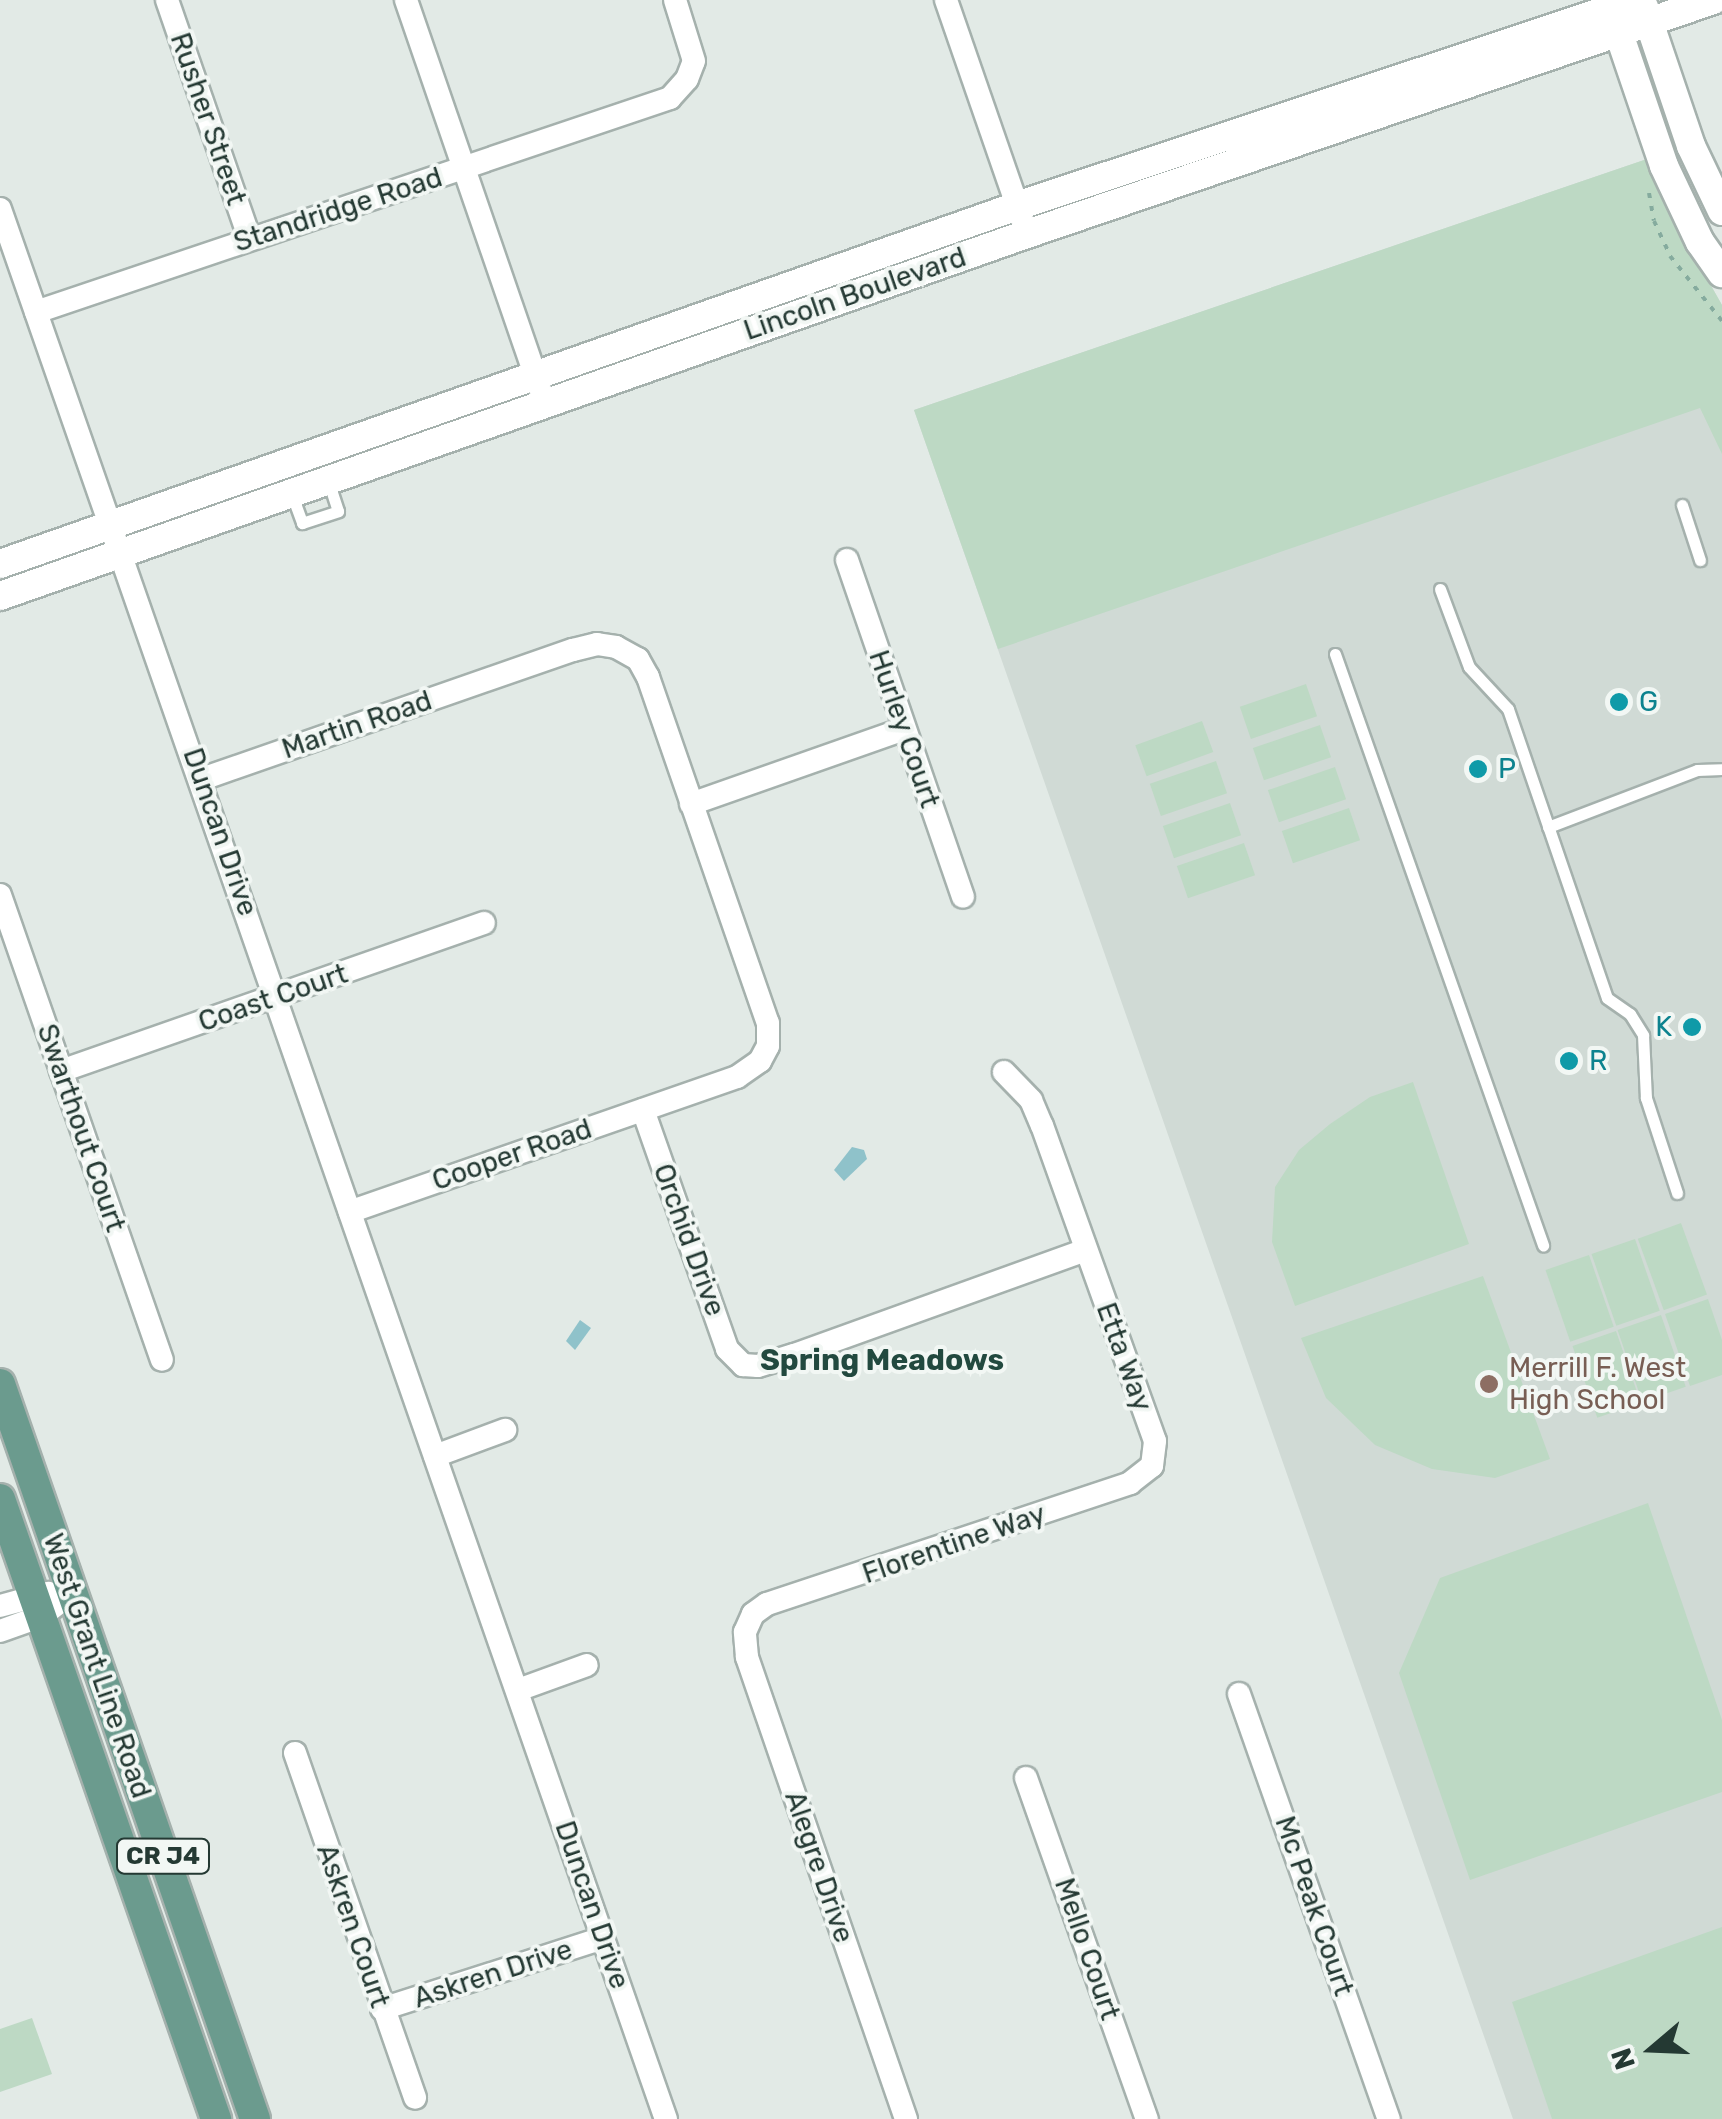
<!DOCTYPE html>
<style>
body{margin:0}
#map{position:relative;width:1722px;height:2119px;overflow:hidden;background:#e2eae6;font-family:Rubik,sans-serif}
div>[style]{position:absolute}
.built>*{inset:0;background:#d0dad5}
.green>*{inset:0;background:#bdd9c4;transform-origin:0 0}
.water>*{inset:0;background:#8fc2ca}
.path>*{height:4px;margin-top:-2px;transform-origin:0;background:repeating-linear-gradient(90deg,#85ab9e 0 5px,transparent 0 13px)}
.roads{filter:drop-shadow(2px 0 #a5b1ad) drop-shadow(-2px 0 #a5b1ad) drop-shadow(0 2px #a5b1ad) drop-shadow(0 -2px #a5b1ad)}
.service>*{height:11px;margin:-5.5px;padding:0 5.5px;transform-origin:5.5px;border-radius:5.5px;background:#fff}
.minor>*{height:22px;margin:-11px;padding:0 11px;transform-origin:11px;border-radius:11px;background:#fff}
.tertiary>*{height:28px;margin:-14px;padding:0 14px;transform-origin:14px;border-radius:14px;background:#fff}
.primary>*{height:30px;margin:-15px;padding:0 15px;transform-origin:15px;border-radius:15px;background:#6b9b8e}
.dots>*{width:28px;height:28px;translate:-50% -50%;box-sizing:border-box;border:5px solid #f2f7f4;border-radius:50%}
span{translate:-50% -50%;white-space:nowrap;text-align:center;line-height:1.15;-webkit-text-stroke:8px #f2f7f4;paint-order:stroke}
.shield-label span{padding:2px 8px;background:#f2f7f4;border:2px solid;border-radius:8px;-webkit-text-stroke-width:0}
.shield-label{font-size:25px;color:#243933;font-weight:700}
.street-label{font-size:28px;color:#243933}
.culture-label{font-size:28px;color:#0d838f}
.left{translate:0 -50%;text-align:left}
.right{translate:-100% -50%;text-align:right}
.education-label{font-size:28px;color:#785e54}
.neighbourhood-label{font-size:30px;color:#22493f;font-weight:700}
.north{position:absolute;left:1602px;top:1999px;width:100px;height:100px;-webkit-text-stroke:8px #f2f7f4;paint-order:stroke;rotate:251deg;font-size:28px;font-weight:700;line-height:40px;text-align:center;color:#243933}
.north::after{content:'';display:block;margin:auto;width:35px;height:45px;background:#243933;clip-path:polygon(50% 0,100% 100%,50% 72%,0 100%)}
</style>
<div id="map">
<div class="built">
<i style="clip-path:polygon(1647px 159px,1667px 208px,1722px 305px,1722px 2119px,1513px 2119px,914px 410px)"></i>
</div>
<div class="green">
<i style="clip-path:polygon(1647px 159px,1667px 208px,1722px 305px,1722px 454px,1700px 408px,998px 649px,914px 410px)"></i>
<i style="left:1306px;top:684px;width:34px;height:70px;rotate:71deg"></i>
<i style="left:1202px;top:721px;width:33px;height:71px;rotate:70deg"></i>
<i style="left:1320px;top:725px;width:34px;height:71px;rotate:71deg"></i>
<i style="left:1216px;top:761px;width:34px;height:70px;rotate:71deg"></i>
<i style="left:1335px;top:767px;width:34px;height:71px;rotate:71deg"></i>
<i style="left:1230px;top:803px;width:34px;height:71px;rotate:71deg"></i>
<i style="left:1349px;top:808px;width:34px;height:71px;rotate:71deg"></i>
<i style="left:1244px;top:843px;width:34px;height:71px;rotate:71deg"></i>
<i style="clip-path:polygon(1413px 1082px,1469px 1244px,1295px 1306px,1272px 1242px,1275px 1187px,1299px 1150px,1330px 1124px,1370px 1097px)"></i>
<i style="left:1681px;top:1223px;width:76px;height:46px;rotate:70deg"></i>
<i style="left:1635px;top:1239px;width:76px;height:46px;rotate:71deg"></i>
<i style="left:1589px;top:1255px;width:76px;height:46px;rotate:71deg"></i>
<i style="clip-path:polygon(1483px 1276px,1550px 1459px,1495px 1478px,1432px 1469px,1375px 1445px,1326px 1398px,1301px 1338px)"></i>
<i style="clip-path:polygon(1708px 1299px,1722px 1340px,1722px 1375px,1690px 1386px,1665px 1314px)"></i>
<i style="left:1661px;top:1315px;width:76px;height:46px;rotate:71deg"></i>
<i style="left:1616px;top:1331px;width:76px;height:46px;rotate:71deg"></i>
<i style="clip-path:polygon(1648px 1503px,1722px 1720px,1722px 1792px,1470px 1880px,1399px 1673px,1440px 1578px)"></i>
<i style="clip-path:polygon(1722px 1927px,1722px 2119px,1552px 2119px,1512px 2002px)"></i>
<i style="clip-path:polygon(32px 2018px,52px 2074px,0 2092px,0 2029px)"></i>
</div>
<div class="water">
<i style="clip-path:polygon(852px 1147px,864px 1150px,867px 1159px,844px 1181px,834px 1170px)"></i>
<i style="clip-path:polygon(580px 1320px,591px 1328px,575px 1350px,566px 1341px)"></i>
</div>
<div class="path">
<i style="left:1649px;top:193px;width:28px;rotate:80deg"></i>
<i style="left:1654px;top:221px;width:38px;rotate:65deg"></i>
<i style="left:1670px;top:256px;width:83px;rotate:51.3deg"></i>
</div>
<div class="roads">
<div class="service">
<i style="left:292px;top:495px;width:30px;rotate:70deg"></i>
<i style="left:302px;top:523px;width:38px;rotate:-18deg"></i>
<i style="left:338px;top:511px;width:29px;rotate:-108deg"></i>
<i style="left:1682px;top:505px;width:58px;rotate:71.9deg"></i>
<i style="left:1440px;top:589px;width:83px;rotate:69.6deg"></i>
<i style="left:1469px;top:667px;width:57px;rotate:47.1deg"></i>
<i style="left:1508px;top:709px;width:305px;rotate:71.1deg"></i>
<i style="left:1607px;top:998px;width:28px;rotate:35deg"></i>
<i style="left:1630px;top:1014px;width:25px;rotate:58deg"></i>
<i style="left:1643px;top:1035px;width:63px;rotate:87.3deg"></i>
<i style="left:1646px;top:1098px;width:100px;rotate:71.9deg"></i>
<i style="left:1335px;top:654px;width:627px;rotate:70.61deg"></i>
<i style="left:1548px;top:827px;width:160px;rotate:-20.9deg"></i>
<i style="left:1697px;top:770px;width:25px;rotate:-2deg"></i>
</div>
<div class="minor">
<i style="left:167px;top:0;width:251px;rotate:70.9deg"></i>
<i style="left:406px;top:0;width:411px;rotate:71deg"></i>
<i style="left:946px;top:0;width:232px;rotate:70.9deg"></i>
<i style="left:0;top:209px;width:2023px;rotate:70.78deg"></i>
<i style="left:36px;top:312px;width:669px;rotate:-18.65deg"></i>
<i style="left:670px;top:98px;width:25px;rotate:-48deg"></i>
<i style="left:687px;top:79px;width:19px;rotate:-69deg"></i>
<i style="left:694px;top:61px;width:64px;rotate:-107.3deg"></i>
<i style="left:847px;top:560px;width:356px;rotate:71deg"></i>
<i style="left:202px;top:779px;width:393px;rotate:-19.2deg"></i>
<i style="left:573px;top:650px;width:25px;rotate:-14deg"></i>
<i style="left:597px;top:644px;width:19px;rotate:9deg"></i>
<i style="left:616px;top:647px;width:25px;rotate:29deg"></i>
<i style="left:638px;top:659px;width:21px;rotate:61deg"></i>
<i style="left:648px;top:677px;width:366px;rotate:70.9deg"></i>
<i style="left:768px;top:1023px;width:23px;rotate:90deg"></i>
<i style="left:768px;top:1046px;width:17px;rotate:118deg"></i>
<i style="left:760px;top:1061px;width:28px;rotate:145deg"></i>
<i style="left:737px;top:1077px;width:410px;rotate:160.8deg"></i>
<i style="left:691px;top:804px;width:226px;rotate:-19.4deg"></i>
<i style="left:0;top:895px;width:492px;rotate:70.8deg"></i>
<i style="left:61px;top:1071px;width:448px;rotate:-19.3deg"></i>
<i style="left:643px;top:1110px;width:253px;rotate:70.6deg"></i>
<i style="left:727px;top:1349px;width:23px;rotate:45deg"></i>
<i style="left:743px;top:1365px;width:15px;rotate:4deg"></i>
<i style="left:758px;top:1366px;width:38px;rotate:-17deg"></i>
<i style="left:794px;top:1355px;width:309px;rotate:-19.8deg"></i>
<i style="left:435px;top:1456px;width:75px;rotate:-20.4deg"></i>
<i style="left:0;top:1606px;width:50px;rotate:-15.2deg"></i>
<i style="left:0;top:1631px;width:45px;rotate:-19.7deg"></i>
<i style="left:42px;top:1616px;width:37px;rotate:-38deg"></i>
<i style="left:518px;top:1690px;width:73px;rotate:-19.9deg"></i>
<i style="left:1239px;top:1694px;width:451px;rotate:70.6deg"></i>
<i style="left:295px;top:1753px;width:365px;rotate:70.8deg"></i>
<i style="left:1026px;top:1778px;width:362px;rotate:70.5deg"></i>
<i style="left:382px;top:2009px;width:232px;rotate:-17.8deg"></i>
<i style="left:906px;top:2119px;width:489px;rotate:-109deg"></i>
<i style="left:747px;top:1657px;width:25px;rotate:-95deg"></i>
<i style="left:745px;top:1632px;width:20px;rotate:-66deg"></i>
<i style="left:753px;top:1614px;width:17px;rotate:-36deg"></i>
<i style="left:767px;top:1604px;width:383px;rotate:-18.4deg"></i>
<i style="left:1130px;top:1483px;width:28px;rotate:-38deg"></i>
<i style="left:1152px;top:1466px;width:25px;rotate:-83deg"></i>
<i style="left:1155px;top:1441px;width:335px;rotate:-109.7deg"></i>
<i style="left:1042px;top:1126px;width:28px;rotate:-113deg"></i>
<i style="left:1031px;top:1100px;width:39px;rotate:-134deg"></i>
</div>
<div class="tertiary">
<i style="left:1644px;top:7px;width:147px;rotate:71.3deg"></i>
<i style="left:1691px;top:146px;width:72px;rotate:64.5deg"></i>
<i style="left:1613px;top:16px;width:158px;rotate:71.2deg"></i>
<i style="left:1664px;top:166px;width:84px;rotate:64.7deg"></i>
<i style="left:1700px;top:242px;width:38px;rotate:55deg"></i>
<i style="left:0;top:564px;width:1078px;rotate:-19.39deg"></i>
<i style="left:1017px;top:206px;width:653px;rotate:-18.38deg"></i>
<i style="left:0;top:596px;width:1089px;rotate:-19.42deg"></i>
<i style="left:1027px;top:234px;width:725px;rotate:-18.83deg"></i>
</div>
<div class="primary">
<i style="left:0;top:1384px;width:778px;rotate:70.87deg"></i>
<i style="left:0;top:1499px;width:657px;rotate:70.79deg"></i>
</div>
</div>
<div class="dots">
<i style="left:1619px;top:702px;background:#0f9aa8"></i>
<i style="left:1478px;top:769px;background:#0f9aa8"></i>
<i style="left:1692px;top:1027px;background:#0f9aa8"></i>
<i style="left:1569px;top:1061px;background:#0f9aa8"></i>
<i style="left:1489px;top:1384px;background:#8d6e63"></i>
</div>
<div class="shield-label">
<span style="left:163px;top:1856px">CR J4</span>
</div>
<div class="street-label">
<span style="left:208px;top:119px;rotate:71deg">Rusher Street</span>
<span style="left:338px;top:210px;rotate:-18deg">Standridge Road</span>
<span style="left:855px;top:294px;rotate:-19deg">Lincoln Boulevard</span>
<span style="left:357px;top:725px;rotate:-19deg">Martin Road</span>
<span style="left:904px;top:729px;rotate:71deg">Hurley Court</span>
<span style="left:220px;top:832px;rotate:71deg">Duncan Drive</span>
<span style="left:273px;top:998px;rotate:-19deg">Coast Court</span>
<span style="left:81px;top:1128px;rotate:71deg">Swarthout Court</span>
<span style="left:512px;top:1155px;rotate:-19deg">Cooper Road</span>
<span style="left:689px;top:1240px;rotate:70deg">Orchid Drive</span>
<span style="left:1124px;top:1357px;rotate:70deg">Etta Way</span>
<span style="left:954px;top:1544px;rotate:-19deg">Florentine Way</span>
<span style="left:97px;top:1666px;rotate:71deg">West Grant Line Road</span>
<span style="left:819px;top:1867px;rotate:71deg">Alegre Drive</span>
<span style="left:592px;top:1905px;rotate:71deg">Duncan Drive</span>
<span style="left:1314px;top:1906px;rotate:71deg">Mc Peak Court</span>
<span style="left:353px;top:1926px;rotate:71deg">Askren Court</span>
<span style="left:1087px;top:1949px;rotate:71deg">Mello Court</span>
<span style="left:493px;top:1974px;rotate:-18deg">Askren Drive</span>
</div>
<div class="culture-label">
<span class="left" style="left:1639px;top:702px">G</span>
<span class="left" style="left:1498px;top:769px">P</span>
<span class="right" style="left:1672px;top:1027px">K</span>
<span class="left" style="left:1589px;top:1061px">R</span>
</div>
<div class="education-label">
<span class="left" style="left:1509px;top:1384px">Merrill F. West<br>High School</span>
</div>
<div class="neighbourhood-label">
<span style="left:882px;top:1360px">Spring Meadows</span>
</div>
<div class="north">N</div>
</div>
